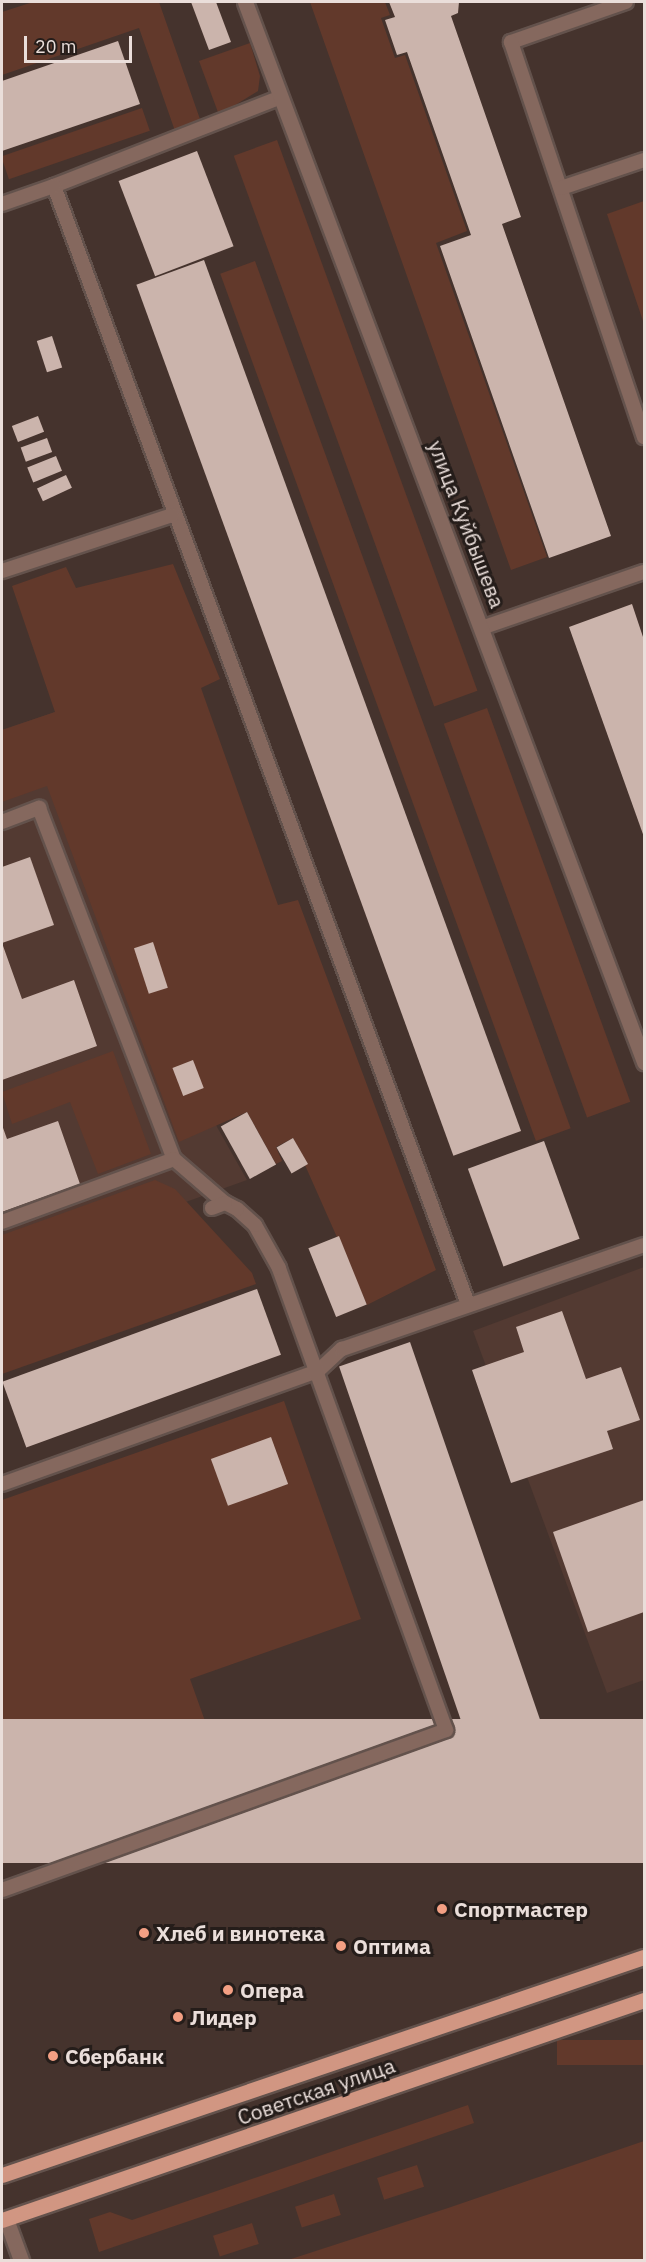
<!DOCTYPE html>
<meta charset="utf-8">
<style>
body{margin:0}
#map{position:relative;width:646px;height:2262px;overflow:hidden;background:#45332d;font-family:"IBM Plex Sans",sans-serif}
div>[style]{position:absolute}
.built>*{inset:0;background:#533a32}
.green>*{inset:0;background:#62392b;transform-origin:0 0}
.building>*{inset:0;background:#cbb4ac;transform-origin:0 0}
.roads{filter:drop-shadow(2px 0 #63524c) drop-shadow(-2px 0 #63524c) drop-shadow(0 2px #63524c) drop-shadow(0 -2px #63524c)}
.service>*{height:14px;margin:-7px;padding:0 7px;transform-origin:7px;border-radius:7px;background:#85685e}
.minor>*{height:15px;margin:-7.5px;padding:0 7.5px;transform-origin:7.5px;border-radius:7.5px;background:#85685e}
.primary>*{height:15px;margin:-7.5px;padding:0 7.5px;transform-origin:7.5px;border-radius:7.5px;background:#d19682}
.dots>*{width:16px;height:16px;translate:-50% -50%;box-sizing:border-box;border:3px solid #251d1a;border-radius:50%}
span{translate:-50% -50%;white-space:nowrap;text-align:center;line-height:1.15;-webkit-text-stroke:6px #251d1a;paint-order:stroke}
.street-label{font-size:21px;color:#eadeda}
.poi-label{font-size:21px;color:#eadeda;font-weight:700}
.left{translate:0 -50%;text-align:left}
.frame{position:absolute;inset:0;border:3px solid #eadeda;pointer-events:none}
.scale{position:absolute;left:24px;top:36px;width:108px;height:27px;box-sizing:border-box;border:3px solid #eadeda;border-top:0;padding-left:8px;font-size:18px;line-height:21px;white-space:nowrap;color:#eadeda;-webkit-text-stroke:4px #251d1a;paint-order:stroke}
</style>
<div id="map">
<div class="built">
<i style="clip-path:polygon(55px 712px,217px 1127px,247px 1180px,2px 1268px,2px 730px)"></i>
<i style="clip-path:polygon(644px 1267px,644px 1680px,607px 1693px,473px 1331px)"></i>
</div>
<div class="green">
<i style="clip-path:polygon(33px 2px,159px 2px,201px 122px,175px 131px,139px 28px,2px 75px,2px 12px)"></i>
<i style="clip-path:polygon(310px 2px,385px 2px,390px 15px,381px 18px,395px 58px,405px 55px,467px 231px,436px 243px,547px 557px,511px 570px)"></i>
<i style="clip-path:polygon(250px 43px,260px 76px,258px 91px,219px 115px,199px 61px)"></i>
<i style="left:142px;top:108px;width:24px;height:149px;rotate:71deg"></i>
<i style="left:277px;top:140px;width:586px;height:46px;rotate:70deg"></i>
<i style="clip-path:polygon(644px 201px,644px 324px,607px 214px)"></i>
<i style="left:255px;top:261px;width:923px;height:37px;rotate:70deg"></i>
<i style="clip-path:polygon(173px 564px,220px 679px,201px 688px,278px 905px,298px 900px,436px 1270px,367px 1305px,293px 1138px,276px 1147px,282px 1161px,276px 1164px,247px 1112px,179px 1142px,47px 786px,2px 802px,2px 730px,55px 712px,12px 586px,66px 567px,76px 588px)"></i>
<i style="left:487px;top:708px;width:419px;height:46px;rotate:70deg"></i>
<i style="clip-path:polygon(113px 1051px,151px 1154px,98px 1174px,70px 1102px,12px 1124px,2px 1092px)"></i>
<i style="clip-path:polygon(155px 1180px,175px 1189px,252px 1273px,256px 1284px,2px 1374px,2px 1235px)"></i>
<i style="clip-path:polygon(evenodd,284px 1401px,361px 1619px,190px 1679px,220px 1763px,209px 1791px,2px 1864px,2px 1500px,284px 1401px,212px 1459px,287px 1484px,228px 1505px,212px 1459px)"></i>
<i style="left:644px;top:2040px;width:25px;height:87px;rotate:90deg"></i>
<i style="clip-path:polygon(468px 2105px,474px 2123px,99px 2252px,89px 2219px,110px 2212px,132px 2220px)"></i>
<i style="clip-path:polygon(644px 2141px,644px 2260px,288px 2260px,448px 2208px)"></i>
<i style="left:417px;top:2165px;width:23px;height:42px;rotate:72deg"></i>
<i style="left:334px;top:2194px;width:22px;height:41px;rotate:72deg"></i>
<i style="left:252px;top:2223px;width:22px;height:41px;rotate:72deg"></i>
</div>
<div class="building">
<i style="clip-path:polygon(191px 2px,216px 2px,231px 42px,209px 50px)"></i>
<i style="clip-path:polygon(389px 2px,459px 2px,458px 13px,451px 16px,521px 217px,502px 224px,611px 536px,549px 558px,440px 246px,471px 235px,407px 52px,397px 55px,385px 20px,395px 17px)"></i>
<i style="clip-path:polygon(118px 41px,140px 104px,2px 151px,2px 81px)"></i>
<i style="left:197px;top:151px;width:102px;height:84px;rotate:69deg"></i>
<i style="left:204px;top:260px;width:927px;height:72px;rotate:70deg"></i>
<i style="left:52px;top:336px;width:33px;height:16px;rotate:72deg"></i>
<i style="left:38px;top:416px;width:17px;height:28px;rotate:69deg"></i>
<i style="left:47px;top:438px;width:15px;height:28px;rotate:70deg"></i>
<i style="left:56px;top:456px;width:16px;height:31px;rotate:68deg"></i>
<i style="left:66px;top:475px;width:14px;height:32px;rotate:65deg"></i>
<i style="clip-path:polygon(632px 604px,644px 640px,644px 837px,569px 627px)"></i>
<i style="clip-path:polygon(30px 857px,54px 925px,2px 943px,2px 867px)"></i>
<i style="left:153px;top:942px;width:48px;height:20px;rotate:72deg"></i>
<i style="clip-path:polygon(2px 943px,22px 999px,74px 980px,97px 1046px,2px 1080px)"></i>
<i style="left:193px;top:1060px;width:30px;height:22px;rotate:69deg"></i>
<i style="left:247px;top:1112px;width:60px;height:30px;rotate:61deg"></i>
<i style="clip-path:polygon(58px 1121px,80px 1184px,2px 1212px,2px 1125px,7px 1139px)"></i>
<i style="left:293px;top:1138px;width:30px;height:19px;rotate:60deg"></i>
<i style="left:544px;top:1141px;width:104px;height:81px;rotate:70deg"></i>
<i style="left:339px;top:1236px;width:74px;height:33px;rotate:68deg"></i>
<i style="left:257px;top:1289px;width:70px;height:271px;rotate:70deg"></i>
<i style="clip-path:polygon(562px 1311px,586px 1379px,621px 1367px,640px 1420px,607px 1431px,613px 1449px,511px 1483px,472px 1370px,524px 1352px,516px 1327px)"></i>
<i style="left:410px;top:1342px;width:404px;height:75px;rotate:71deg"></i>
<i style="left:271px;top:1437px;width:50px;height:64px;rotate:70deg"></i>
<i style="clip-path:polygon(644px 1500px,644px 1612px,588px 1632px,553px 1532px)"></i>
<i style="left:644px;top:1719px;width:144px;height:678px;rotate:90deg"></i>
</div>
<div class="roads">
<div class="service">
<i style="left:626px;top:2px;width:122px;rotate:160.8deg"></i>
<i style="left:511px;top:42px;width:417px;rotate:71.4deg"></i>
<i style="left:281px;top:97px;width:244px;rotate:158.6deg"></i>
<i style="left:54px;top:186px;width:1192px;rotate:69.68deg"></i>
<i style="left:561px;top:188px;width:88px;rotate:-18.6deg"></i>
<i style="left:2px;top:204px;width:55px;rotate:-19.1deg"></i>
<i style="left:2px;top:571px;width:179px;rotate:-18.2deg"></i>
<i style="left:484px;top:627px;width:169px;rotate:-19deg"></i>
<i style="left:2px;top:822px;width:40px;rotate:-21deg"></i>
<i style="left:39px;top:808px;width:376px;rotate:69deg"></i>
<i style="left:174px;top:1159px;width:67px;rotate:40.8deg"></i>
<i style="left:2px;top:1222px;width:183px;rotate:-20.1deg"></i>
<i style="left:2px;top:1484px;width:336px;rotate:-19.7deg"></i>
<i style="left:318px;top:1371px;width:33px;rotate:-43deg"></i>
<i style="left:342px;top:1349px;width:319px;rotate:-19deg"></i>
<i style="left:2px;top:1890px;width:472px;rotate:-19.8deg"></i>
<i style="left:446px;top:1730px;width:491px;rotate:-109.9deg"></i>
<i style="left:279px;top:1268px;width:49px;rotate:-119.2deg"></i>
<i style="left:255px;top:1225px;width:24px;rotate:-138deg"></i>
<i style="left:237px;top:1209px;width:13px;rotate:-153deg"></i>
<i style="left:225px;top:1203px;width:14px;rotate:159deg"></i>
</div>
<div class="minor">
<i style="left:245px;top:2px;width:1133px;rotate:69.37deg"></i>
<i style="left:6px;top:2219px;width:44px;rotate:69.9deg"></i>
</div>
<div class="primary">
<i style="left:2px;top:2175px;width:678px;rotate:-18.76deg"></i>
<i style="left:2px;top:2220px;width:679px;rotate:-18.92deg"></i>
</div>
</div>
<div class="dots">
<i style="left:442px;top:1909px;background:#f39f83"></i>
<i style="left:144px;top:1933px;background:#f39f83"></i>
<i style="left:341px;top:1946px;background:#f39f83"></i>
<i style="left:228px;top:1990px;background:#f39f83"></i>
<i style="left:178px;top:2017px;background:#f39f83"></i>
<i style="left:53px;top:2056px;background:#f39f83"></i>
</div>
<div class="street-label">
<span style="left:467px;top:524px;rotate:69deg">улица Куйбышева</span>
<span style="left:316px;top:2091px;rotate:-19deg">Советская улица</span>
</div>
<div class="poi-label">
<span class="left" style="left:454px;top:1909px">Спортмастер</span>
<span class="left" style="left:156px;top:1933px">Хлеб и винотека</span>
<span class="left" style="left:353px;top:1946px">Оптима</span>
<span class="left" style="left:240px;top:1990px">Опера</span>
<span class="left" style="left:190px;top:2017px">Лидер</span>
<span class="left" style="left:65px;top:2056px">Сбербанк</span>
</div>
<div class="frame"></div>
<div class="scale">20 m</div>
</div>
